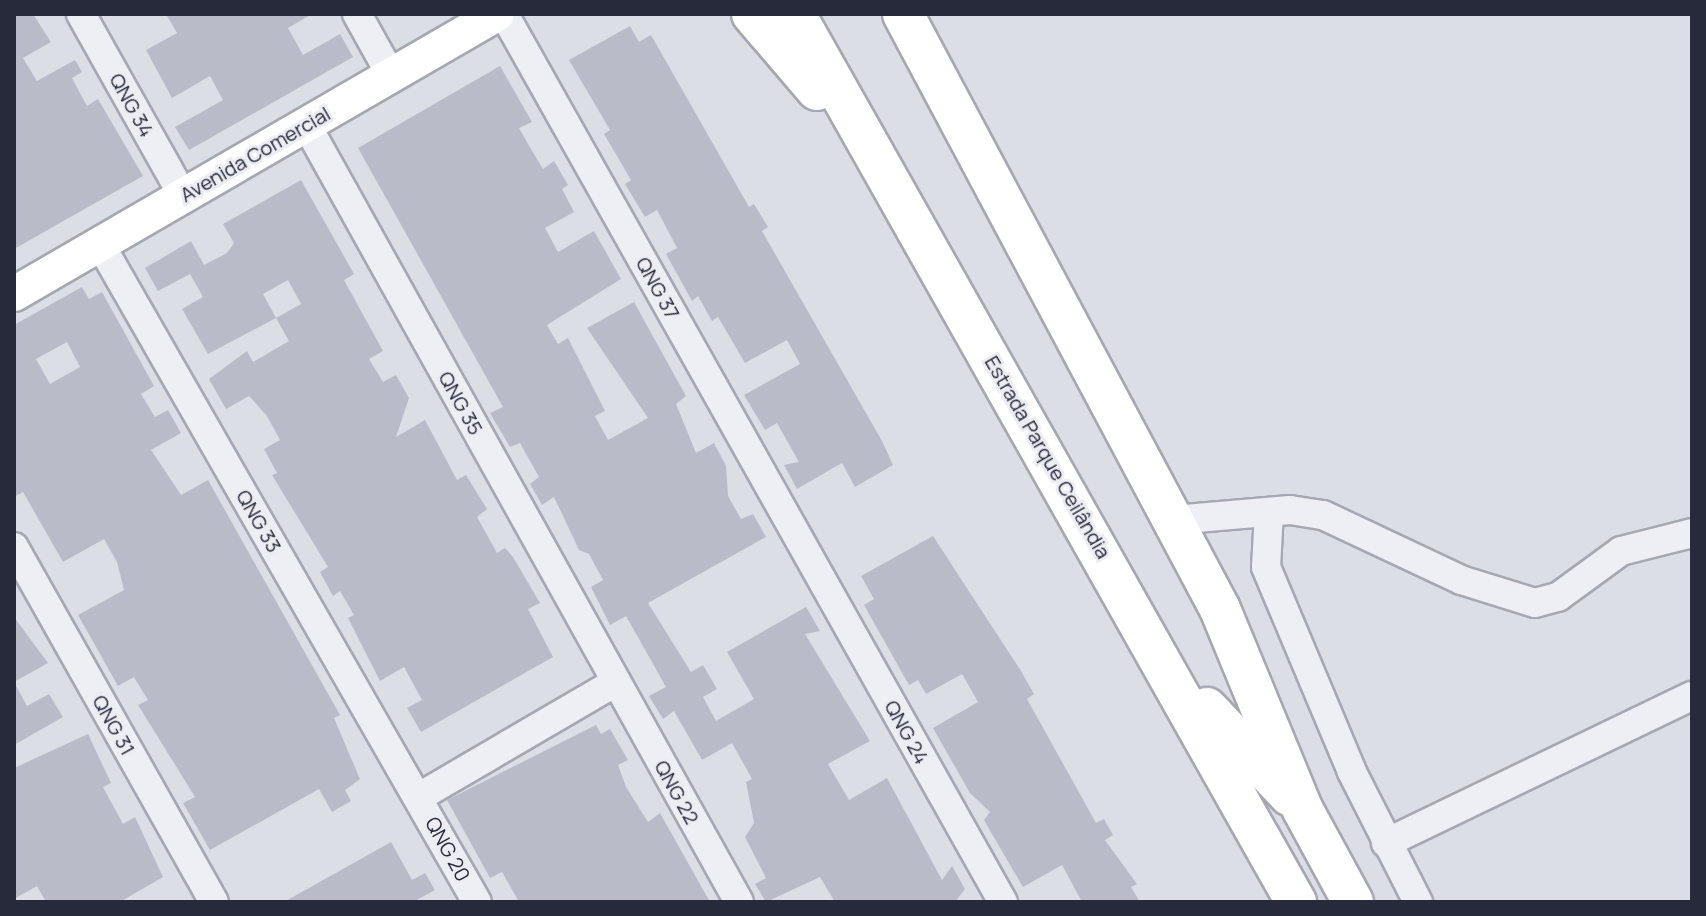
<!DOCTYPE html>
<meta charset="utf-8">
<style>
body{margin:0}
#map{position:relative;width:1706px;height:916px;overflow:hidden;background:#dbdee5;font-family:Manrope,sans-serif}
div>[style]{position:absolute}
.building>*{inset:0;background:#b9bcc8}
.roads{filter:drop-shadow(2px 0 #a5a8b2) drop-shadow(-2px 0 #a5a8b2) drop-shadow(0 2px #a5a8b2) drop-shadow(0 -2px #a5a8b2)}
.minor>*{height:28px;margin:-14px;padding:0 14px;transform-origin:14px;border-radius:14px;background:#eeeff4}
.major>*{height:34px;margin:-17px;padding:0 17px;transform-origin:17px;border-radius:17px;background:#fff}
.highway>*{height:40px;margin:-20px;padding:0 20px;transform-origin:20px;border-radius:20px;background:#fff}
span{translate:-50% -50%;white-space:nowrap;text-align:center;line-height:1.15;-webkit-text-stroke:6px #ebedf3;paint-order:stroke}
.street-label{font-size:20px;color:#262a3b}
.frame{position:absolute;inset:0;border:16px solid #262a3b;pointer-events:none}
</style>
<div id="map">
<div class="building">
<i style="clip-path:polygon(14px 14px,33px 14px,51px 42px,23px 58px,37px 81px,75px 60px,82px 72px,72px 78px,87px 106px,98px 99px,143px 176px,14px 249px)"></i>
<i style="clip-path:polygon(166px 14px,312px 14px,288px 28px,303px 55px,340px 34px,353px 57px,189px 150px,175px 127px,223px 100px,210px 76px,172px 98px,146px 50px,177px 33px)"></i>
<i style="clip-path:polygon(630px 26px,639px 42px,651px 35px,749px 207px,754px 204px,768px 227px,762px 231px,882px 441px,893px 465px,855px 487px,842px 463px,797px 489px,784px 465px,799px 462px,777px 423px,765px 430px,744px 395px,800px 364px,787px 340px,745px 363px,718px 317px,712px 321px,698px 296px,692px 301px,666px 254px,677px 248px,657px 210px,645px 217px,625px 184px,631px 180px,604px 134px,610px 130px,569px 60px)"></i>
<i style="clip-path:polygon(500px 66px,532px 122px,519px 128px,528px 144px,543px 169px,554px 161px,568px 185px,562px 189px,574px 212px,545px 228px,558px 252px,594px 231px,621px 279px,547px 325px,558px 344px,568px 338px,605px 411px,595px 416px,608px 440px,648px 418px,587px 328px,634px 302px,686px 396px,676px 404px,696px 453px,714px 443px,726px 466px,728px 496px,741px 519px,753px 514px,766px 537px,648px 603px,691px 672px,703px 665px,717px 689px,703px 697px,716px 721px,754px 699px,727px 652px,806px 607px,820px 631px,805px 634px,870px 741px,828px 764px,849px 800px,887px 778px,942px 880px,952px 866px,965px 889px,955px 902px,835px 902px,820px 877px,766px 902px,755px 884px,766px 878px,745px 837px,754px 823px,746px 782px,752px 779px,732px 743px,702px 760px,674px 711px,663px 719px,649px 696px,666px 687px,626px 616px,610px 625px,591px 587px,603px 580px,589px 554px,579px 550px,554px 497px,542px 505px,530px 484px,539px 477px,520px 443px,510px 447px,490px 413px,503px 407px,358px 148px)"></i>
<i style="clip-path:polygon(301px 180px,354px 274px,344px 280px,383px 351px,369px 359px,383px 382px,396px 375px,409px 398px,396px 437px,425px 420px,457px 480px,466px 475px,487px 509px,477px 517px,497px 553px,505px 548px,513px 557px,540px 603px,528px 609px,553px 657px,421px 732px,407px 708px,422px 700px,404px 667px,380px 681px,348px 618px,354px 615px,340px 591px,333px 596px,320px 572px,328px 567px,272px 475px,277px 473px,264px 449px,280px 440px,267px 416px,249px 396px,226px 409px,209px 379px,247px 351px,253px 362px,289px 341px,276px 318px,301px 304px,288px 280px,263px 294px,276px 318px,208px 354px,182px 309px,203px 297px,190px 274px,158px 291px,145px 268px,191px 241px,204px 265px,227px 253px,234px 243px,223px 224px)"></i>
<i style="clip-path:polygon(evenodd,82px 287px,89px 299px,102px 292px,154px 386px,141px 394px,155px 417px,168px 410px,181px 433px,151px 450px,181px 495px,208px 480px,340px 715px,334px 718px,360px 779px,345px 790px,351px 801px,332px 812px,319px 789px,210px 850px,183px 803px,195px 797px,138px 705px,148px 700px,134px 677px,118px 686px,78px 615px,124px 590px,117px 562px,104px 539px,63px 562px,23px 492px,14px 497px,14px 325px,82px 287px,67px 342px,80px 367px,50px 384px,36px 359px,67px 342px)"></i>
<i style="clip-path:polygon(933px 536px,1021px 671px,1034px 694px,1027px 699px,1096px 823px,1104px 819px,1113px 835px,1105px 840px,1137px 884px,1131px 887px,1140px 902px,1082px 902px,1062px 865px,1023px 887px,996px 841px,984px 820px,990px 812px,970px 793px,933px 728px,978px 702px,962px 674px,926px 694px,918px 680px,909px 685px,864px 605px,874px 599px,861px 576px)"></i>
<i style="clip-path:polygon(14px 617px,48px 663px,14px 682px,27px 706px,49px 694px,63px 717px,14px 745px)"></i>
<i style="clip-path:polygon(596px 725px,601px 734px,610px 729px,628px 760px,618px 765px,626px 787px,648px 822px,660px 813px,710px 902px,519px 902px,502px 872px,490px 878px,447px 800px)"></i>
<i style="clip-path:polygon(88px 734px,111px 783px,103px 787px,123px 824px,135px 817px,163px 877px,120px 902px,46px 902px,37px 886px,14px 899px,14px 768px)"></i>
<i style="clip-path:polygon(391px 842px,412px 880px,425px 873px,435px 890px,413px 902px,284px 902px)"></i>
</div>
<div class="roads">
<div class="minor">
<i style="left:81px;top:14px;width:209px;rotate:60.7deg"></i>
<i style="left:357px;top:14px;width:70px;rotate:60.9deg"></i>
<i style="left:504px;top:14px;width:1019px;rotate:60.67deg"></i>
<i style="left:306px;top:124px;width:890px;rotate:60.9deg"></i>
<i style="left:100px;top:244px;width:758px;rotate:60.19deg"></i>
<i style="left:1269px;top:512px;width:55px;rotate:93.1deg"></i>
<i style="left:1266px;top:567px;width:222px;rotate:67.2deg"></i>
<i style="left:1352px;top:772px;width:146px;rotate:63.1deg"></i>
<i style="left:1173px;top:520px;width:117px;rotate:-4.9deg"></i>
<i style="left:1290px;top:510px;width:33px;rotate:9deg"></i>
<i style="left:1323px;top:515px;width:153px;rotate:25.2deg"></i>
<i style="left:1461px;top:580px;width:77px;rotate:17.3deg"></i>
<i style="left:1535px;top:603px;width:24px;rotate:-15deg"></i>
<i style="left:1558px;top:597px;width:78px;rotate:-36.1deg"></i>
<i style="left:1621px;top:551px;width:73px;rotate:-14.2deg"></i>
<i style="left:14px;top:547px;width:407px;rotate:60.6deg"></i>
<i style="left:419px;top:797px;width:228px;rotate:-30.3deg"></i>
<i style="left:1386px;top:843px;width:339px;rotate:-25.7deg"></i>
</div>
<div class="major">
<i style="left:14px;top:294px;width:558px;rotate:-30.1deg"></i>
</div>
<div class="highway">
<i style="left:752px;top:14px;width:100px;rotate:49.5deg"></i>
<i style="left:795px;top:14px;width:1020px;rotate:60.57deg"></i>
<i style="left:903px;top:14px;width:674px;rotate:61.95deg"></i>
<i style="left:1220px;top:609px;width:217px;rotate:67.6deg"></i>
<i style="left:1303px;top:810px;width:105px;rotate:61.5deg"></i>
<i style="left:1207px;top:708px;width:120px;rotate:46.7deg"></i>
</div>
</div>
<div class="street-label">
<span style="left:132px;top:105px;rotate:61deg">QNG 34</span>
<span style="left:255px;top:154px;rotate:-30deg">Avenida Comercial</span>
<span style="left:658px;top:288px;rotate:61deg">QNG 37</span>
<span style="left:461px;top:403px;rotate:61deg">QNG 35</span>
<span style="left:1048px;top:457px;rotate:60deg">Estrada Parque Ceilândia</span>
<span style="left:259px;top:521px;rotate:60deg">QNG 33</span>
<span style="left:114px;top:725px;rotate:61deg">QNG 31</span>
<span style="left:907px;top:732px;rotate:61deg">QNG 24</span>
<span style="left:677px;top:792px;rotate:61deg">QNG 22</span>
<span style="left:448px;top:849px;rotate:61deg">QNG 20</span>
</div>
<div class="frame"></div>
</div>
